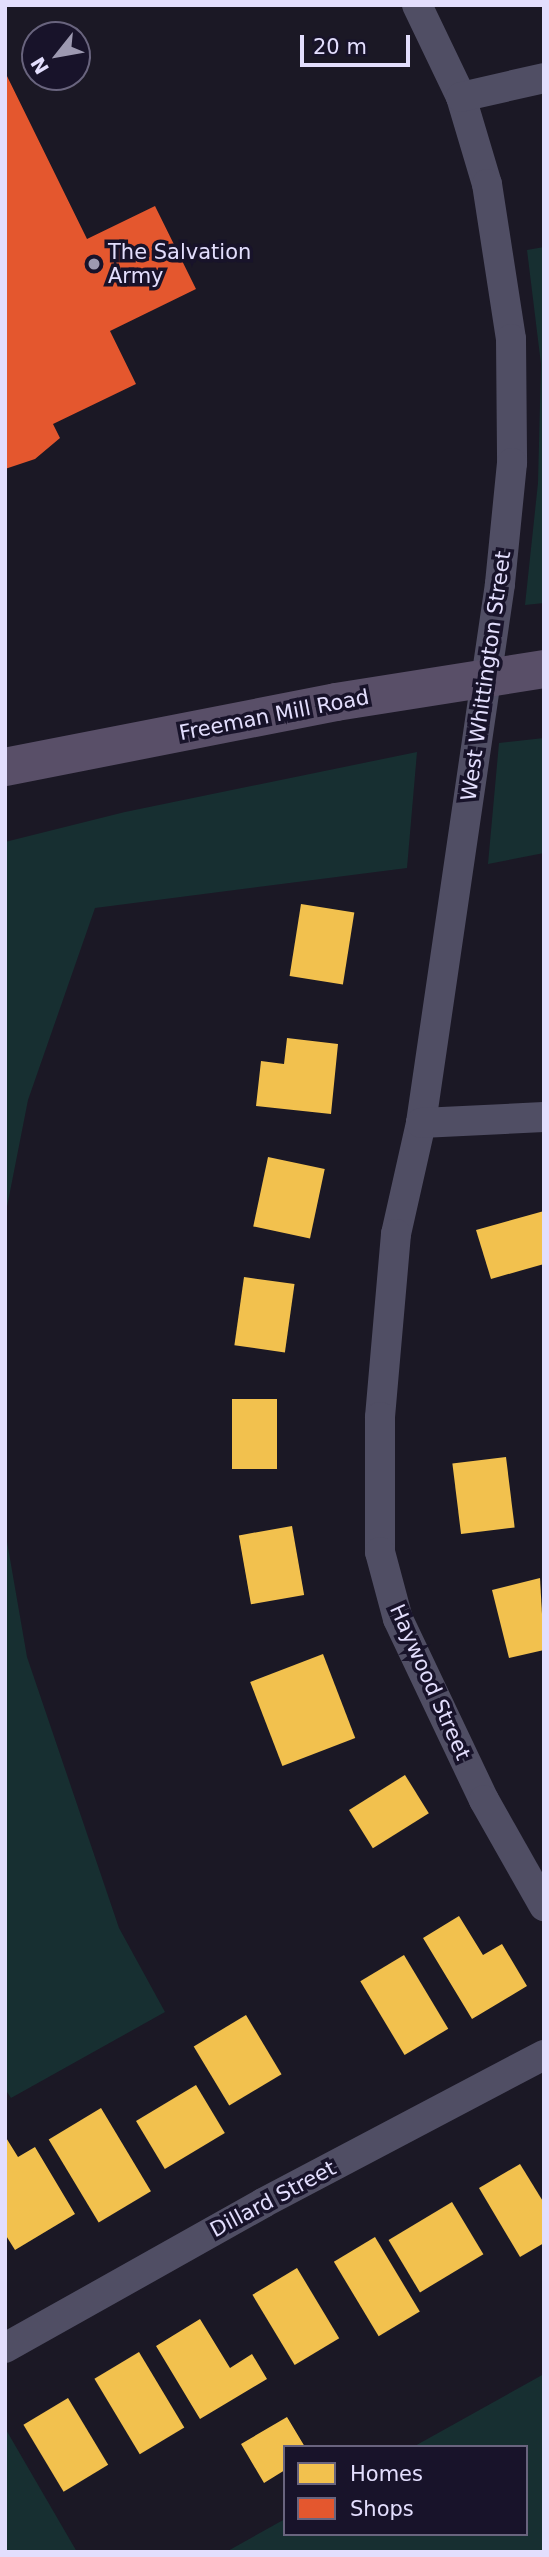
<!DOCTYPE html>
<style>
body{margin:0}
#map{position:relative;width:549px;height:2557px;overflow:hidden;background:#1b1825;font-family:"DejaVu Sans",sans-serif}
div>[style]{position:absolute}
.green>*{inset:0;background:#172f31}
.homes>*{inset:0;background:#f2c14e;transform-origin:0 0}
.shops>*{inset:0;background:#e4572e}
.street>*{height:30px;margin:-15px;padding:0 15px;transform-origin:15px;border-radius:15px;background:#504e64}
.primary>*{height:38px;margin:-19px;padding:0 19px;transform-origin:19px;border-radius:19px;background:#594f68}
.primary-bridge>*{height:38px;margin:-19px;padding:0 19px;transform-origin:19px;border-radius:19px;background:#594f68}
.dots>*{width:19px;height:19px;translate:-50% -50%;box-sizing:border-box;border:4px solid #18132a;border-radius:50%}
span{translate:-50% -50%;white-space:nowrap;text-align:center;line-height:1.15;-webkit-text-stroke:7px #18132a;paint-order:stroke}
.poi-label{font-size:21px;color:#e3defd}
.left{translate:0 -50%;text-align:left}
.street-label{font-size:21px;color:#e3defd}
.frame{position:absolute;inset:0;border:7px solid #e3defd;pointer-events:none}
.legend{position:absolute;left:283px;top:2445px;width:245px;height:91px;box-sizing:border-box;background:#18132a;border:2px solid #69647e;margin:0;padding:9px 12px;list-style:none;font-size:21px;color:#e3defd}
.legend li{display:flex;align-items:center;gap:14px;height:35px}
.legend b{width:35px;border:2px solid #69647e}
.north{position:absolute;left:21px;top:21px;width:70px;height:70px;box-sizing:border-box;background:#18132a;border:2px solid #69647e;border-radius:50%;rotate:239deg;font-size:19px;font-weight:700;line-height:28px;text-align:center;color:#e3defd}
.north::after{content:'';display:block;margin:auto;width:24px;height:32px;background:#9d99b1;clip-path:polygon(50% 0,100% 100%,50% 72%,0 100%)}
.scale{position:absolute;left:300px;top:35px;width:110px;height:32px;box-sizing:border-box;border:4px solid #e3defd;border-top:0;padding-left:9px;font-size:21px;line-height:24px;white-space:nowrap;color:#e3defd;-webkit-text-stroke:5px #18132a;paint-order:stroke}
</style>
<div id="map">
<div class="green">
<i style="clip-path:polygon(544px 247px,544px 603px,525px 605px,538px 483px,541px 364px,527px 250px)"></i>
<i style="clip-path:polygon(544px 738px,544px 853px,488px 864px,499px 743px)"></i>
<i style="clip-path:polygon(417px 752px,407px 868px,95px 908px,28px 1100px,5px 1217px,5px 842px,125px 812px)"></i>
<i style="clip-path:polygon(5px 1530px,27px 1657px,119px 1928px,165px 2012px,11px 2098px,5px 2089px)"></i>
<i style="clip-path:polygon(544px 2374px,544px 2552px,226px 2552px,285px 2519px,285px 2534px,526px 2534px,526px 2447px,413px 2447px)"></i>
<i style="clip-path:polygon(5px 2428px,77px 2552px,5px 2552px)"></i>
</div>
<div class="homes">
<i style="left:301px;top:904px;width:54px;height:73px;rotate:9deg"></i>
<i style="clip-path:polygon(287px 1038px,338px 1044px,331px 1114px,256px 1106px,261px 1061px,284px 1064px)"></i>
<i style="left:268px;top:1157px;width:58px;height:71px;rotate:12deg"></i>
<i style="clip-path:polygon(544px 1211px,544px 1264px,491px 1279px,476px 1230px)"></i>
<i style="left:244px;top:1277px;width:51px;height:69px;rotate:8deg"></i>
<i style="left:232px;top:1399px;width:45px;height:70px"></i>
<i style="left:506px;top:1457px;width:71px;height:54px;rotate:83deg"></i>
<i style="left:292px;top:1526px;width:70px;height:54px;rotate:80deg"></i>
<i style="clip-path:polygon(540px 1578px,544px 1650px,509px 1658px,492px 1590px)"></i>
<i style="left:323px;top:1654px;width:90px;height:78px;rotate:69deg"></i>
<i style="left:405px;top:1775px;width:45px;height:66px;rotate:58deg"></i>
<i style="clip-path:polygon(459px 1916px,483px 1955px,502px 1944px,527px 1986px,472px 2019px,423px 1938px)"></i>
<i style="left:404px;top:1955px;width:86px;height:51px;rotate:59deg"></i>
<i style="left:246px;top:2015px;width:69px;height:61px;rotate:59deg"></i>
<i style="left:196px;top:2085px;width:56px;height:70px;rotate:59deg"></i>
<i style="left:101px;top:2108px;width:97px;height:61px;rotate:59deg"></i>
<i style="clip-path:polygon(5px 2136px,18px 2157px,35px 2147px,75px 2214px,15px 2250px,5px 2234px)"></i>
<i style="clip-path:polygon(520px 2164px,544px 2203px,544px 2243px,520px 2257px,479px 2188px)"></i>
<i style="left:452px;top:2202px;width:61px;height:74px;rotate:59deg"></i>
<i style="left:375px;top:2237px;width:87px;height:48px;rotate:59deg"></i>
<i style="left:297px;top:2268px;width:82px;height:52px;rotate:59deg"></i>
<i style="clip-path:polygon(200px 2319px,230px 2368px,252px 2354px,267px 2379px,200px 2419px,156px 2346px)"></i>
<i style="left:139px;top:2352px;width:88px;height:52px;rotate:59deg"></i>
<i style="left:68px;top:2398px;width:78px;height:52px;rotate:59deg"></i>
<i style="clip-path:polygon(287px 2417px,305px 2447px,285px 2447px,285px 2470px,264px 2483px,241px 2444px)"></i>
</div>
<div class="shops">
<i style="clip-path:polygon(5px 72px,87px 239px,155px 206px,196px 289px,110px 331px,136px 384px,53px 424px,60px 438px,35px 459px,5px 469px)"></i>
</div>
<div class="street">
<i style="left:417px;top:5px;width:102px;rotate:64.4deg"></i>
<i style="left:461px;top:97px;width:91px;rotate:73.4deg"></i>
<i style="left:487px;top:184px;width:157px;rotate:81.2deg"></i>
<i style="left:511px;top:339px;width:124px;rotate:89.5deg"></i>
<i style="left:512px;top:463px;width:122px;rotate:95.7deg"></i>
<i style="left:500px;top:584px;width:545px;rotate:98.34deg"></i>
<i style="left:421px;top:1123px;width:114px;rotate:102.7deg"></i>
<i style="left:396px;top:1234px;width:184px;rotate:95deg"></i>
<i style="left:380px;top:1417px;width:135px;rotate:90deg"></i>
<i style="left:380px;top:1552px;width:69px;rotate:75deg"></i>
<i style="left:398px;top:1619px;width:200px;rotate:64.6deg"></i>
<i style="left:484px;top:1800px;width:122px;rotate:60.5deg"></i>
<i style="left:461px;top:97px;width:85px;rotate:-12.9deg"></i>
<i style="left:421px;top:1123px;width:123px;rotate:-2.8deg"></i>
<i style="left:5px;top:2348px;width:296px;rotate:-29.3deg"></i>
<i style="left:263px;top:2203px;width:318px;rotate:-27.8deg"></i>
</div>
<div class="primary">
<i style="left:5px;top:767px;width:337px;rotate:-11.1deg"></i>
</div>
<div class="primary-bridge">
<i style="left:336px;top:702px;width:211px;rotate:-9deg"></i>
</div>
<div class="dots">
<i style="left:94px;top:264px;background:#9d99b1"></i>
</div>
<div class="poi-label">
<span class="left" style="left:108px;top:264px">The Salvation<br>Army</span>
</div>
<div class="street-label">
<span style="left:486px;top:676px;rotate:-82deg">West Whittington Street</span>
<span style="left:274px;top:715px;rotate:-11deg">Freeman Mill Road</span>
<span style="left:430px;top:1682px;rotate:66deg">Haywood Street</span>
<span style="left:273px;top:2199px;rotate:-28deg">Dillard Street</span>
</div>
<div class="frame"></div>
<ul class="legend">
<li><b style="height:19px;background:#f2c14e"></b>Homes</li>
<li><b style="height:19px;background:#e4572e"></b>Shops</li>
</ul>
<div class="north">N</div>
<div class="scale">20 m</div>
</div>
